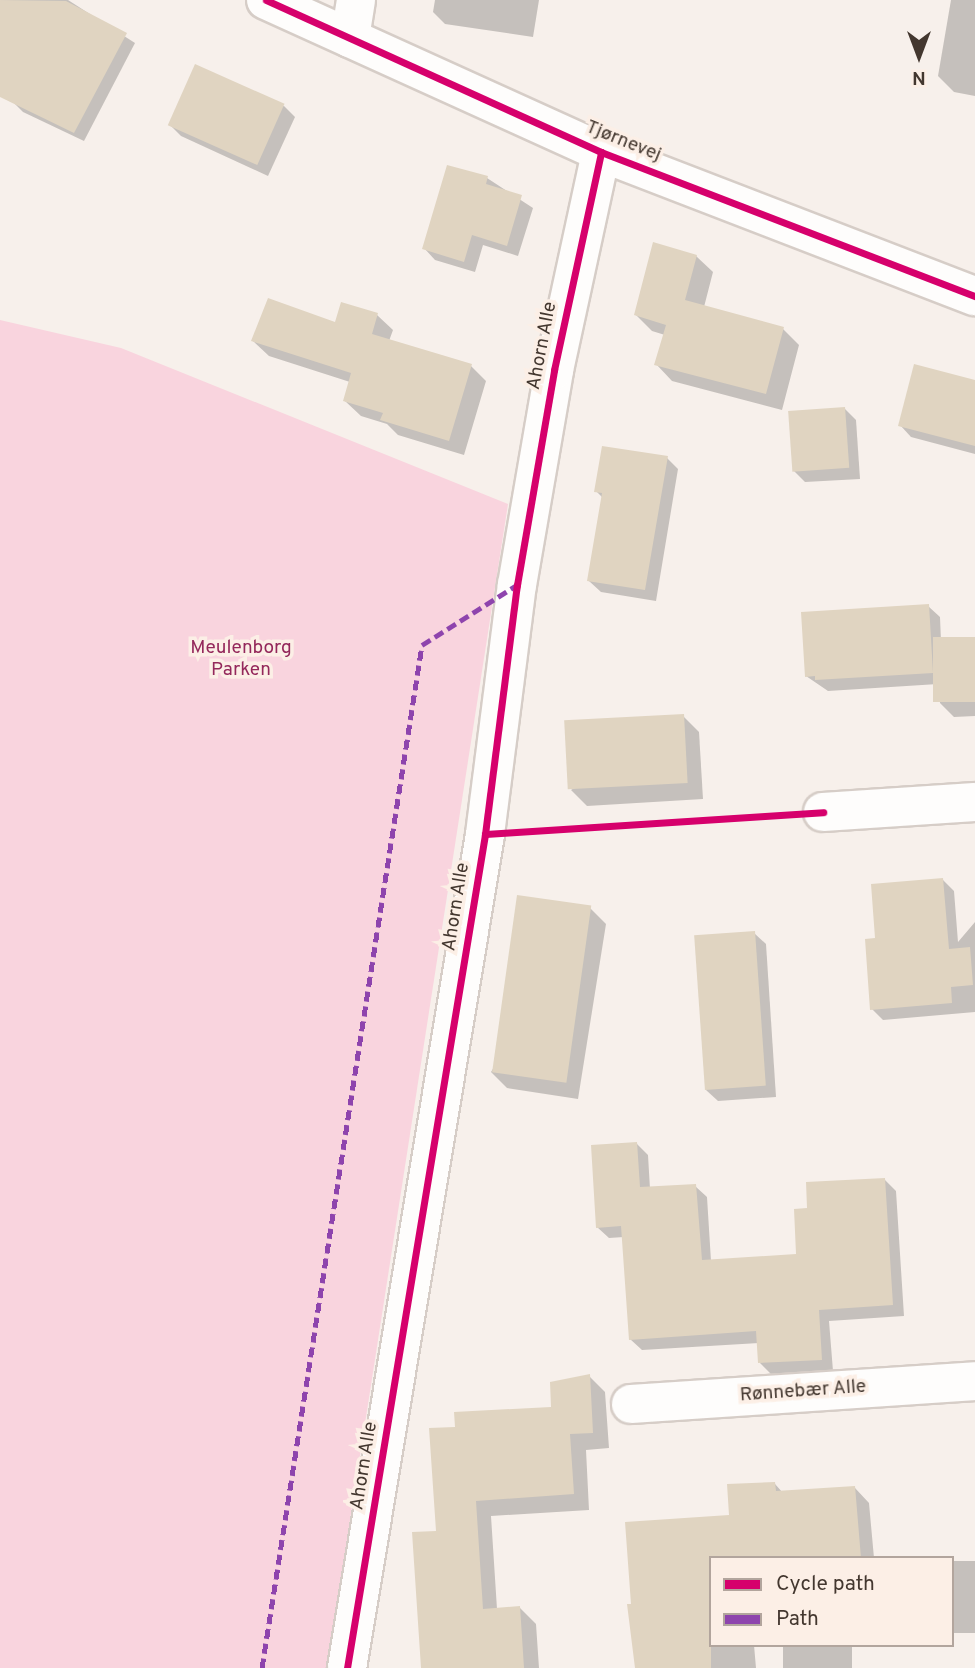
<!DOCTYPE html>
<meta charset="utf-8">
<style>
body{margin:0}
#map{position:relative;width:975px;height:1668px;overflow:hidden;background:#f7f0eb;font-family:Overpass,sans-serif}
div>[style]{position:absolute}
.green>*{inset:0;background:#f9d4de}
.shadow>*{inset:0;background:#0003;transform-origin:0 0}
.building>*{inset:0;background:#e0d4c1;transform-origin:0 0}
.roads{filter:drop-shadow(2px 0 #d6cdc7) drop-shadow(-2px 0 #d6cdc7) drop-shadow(0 2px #d6cdc7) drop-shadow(0 -2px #d6cdc7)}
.minor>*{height:38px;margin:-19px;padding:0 19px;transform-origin:19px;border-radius:19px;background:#fefdfc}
.quiet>*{height:5px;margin-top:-2.5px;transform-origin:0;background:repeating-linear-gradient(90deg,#8e44ad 0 10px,transparent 0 15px)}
.cycleway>*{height:7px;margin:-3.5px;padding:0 3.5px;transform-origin:3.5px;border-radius:3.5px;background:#d6006c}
span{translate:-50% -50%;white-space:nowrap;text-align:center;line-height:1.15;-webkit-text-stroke:7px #fcefe6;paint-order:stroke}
.street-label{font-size:19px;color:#43372f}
.park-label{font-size:19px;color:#94285b}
.legend{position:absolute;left:709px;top:1556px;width:245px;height:91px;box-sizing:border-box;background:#fcefe6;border:2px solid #b2a59d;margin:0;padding:9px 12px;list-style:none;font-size:21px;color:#43372f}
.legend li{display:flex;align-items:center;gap:14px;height:35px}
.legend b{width:35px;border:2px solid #b2a59d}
.north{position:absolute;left:884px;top:21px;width:70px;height:70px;-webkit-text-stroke:5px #fcefe6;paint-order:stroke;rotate:180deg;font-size:19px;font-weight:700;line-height:28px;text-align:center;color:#43372f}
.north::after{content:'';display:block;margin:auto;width:24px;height:32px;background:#43372f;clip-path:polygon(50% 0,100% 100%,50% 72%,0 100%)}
</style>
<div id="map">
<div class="green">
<i style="clip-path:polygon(0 320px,121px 348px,508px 504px,327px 1668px,0 1668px)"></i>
</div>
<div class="shadow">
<i style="clip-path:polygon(0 0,68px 0,135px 43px,84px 141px,23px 112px,14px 103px)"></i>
<i style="clip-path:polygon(435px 0,539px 0,533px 37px,445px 24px,433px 12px)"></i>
<i style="clip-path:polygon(951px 0,975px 0,975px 96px,954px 92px,938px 76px)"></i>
<i style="clip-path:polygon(284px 106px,295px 117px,268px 176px,181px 136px,170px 125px)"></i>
<i style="clip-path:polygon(487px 178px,533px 208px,518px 256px,483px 245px,475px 272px,435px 260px,424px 248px)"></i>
<i style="clip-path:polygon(696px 256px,713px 272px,704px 307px,783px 329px,799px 345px,782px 410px,672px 381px,656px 364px,665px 335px,652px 331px,636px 315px)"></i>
<i style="clip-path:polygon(377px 315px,393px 330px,389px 341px,471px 366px,486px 381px,464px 455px,398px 435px,387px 424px,361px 416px,345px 401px,350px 382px,269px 356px,253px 341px)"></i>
<i style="clip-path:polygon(975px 381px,975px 454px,911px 437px,900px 425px)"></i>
<i style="clip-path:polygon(845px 409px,856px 420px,860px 479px,805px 482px,794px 471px)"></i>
<i style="clip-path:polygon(667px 458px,678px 469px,656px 601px,601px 592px,589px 581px,603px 498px,596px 491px)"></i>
<i style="clip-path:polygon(928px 606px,940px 617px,941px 641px,975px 639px,975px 716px,954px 717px,940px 703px,938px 684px,828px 691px,806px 676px)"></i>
<i style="clip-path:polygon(683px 716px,699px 732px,703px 799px,587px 806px,571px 790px)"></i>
<i style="clip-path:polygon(943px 880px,954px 891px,958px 942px,975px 922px,975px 1012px,883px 1020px,872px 1009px,877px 940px)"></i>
<i style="clip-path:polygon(590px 908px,606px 924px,578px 1099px,507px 1088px,491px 1072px)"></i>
<i style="clip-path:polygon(754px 933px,766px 944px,776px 1097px,718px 1101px,706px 1090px)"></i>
<i style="clip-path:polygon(637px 1144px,648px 1155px,650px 1189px,695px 1186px,707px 1197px,711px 1261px,798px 1255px,809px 1210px,884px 1179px,896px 1191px,904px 1316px,829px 1321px,833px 1371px,771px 1374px,760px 1363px,759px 1343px,642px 1350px,630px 1339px,624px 1237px,609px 1238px,597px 1227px)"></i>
<i style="clip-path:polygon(589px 1376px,605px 1392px,609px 1448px,586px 1450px,589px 1510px,491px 1516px,497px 1609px,520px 1608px,536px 1624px,539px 1668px,422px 1668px,437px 1532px,456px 1428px,553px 1409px)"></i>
<i style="clip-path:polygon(775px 1484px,783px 1493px,855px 1488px,869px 1503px,874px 1558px,711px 1558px,711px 1645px,754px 1645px,756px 1668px,637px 1668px,731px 1517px)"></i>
<i style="left:975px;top:1561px;width:72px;height:23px;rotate:90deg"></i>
<i style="left:783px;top:1645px;width:69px;height:24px"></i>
</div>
<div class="building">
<i style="clip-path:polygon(0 0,66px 1px,127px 33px,74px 133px,0 97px)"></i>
<i style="left:195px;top:64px;width:98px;height:67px;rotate:24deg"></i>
<i style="clip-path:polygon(447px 165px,488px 176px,486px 184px,522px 195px,507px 246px,472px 235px,464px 262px,422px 249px)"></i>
<i style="clip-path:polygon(653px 242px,697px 255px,685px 300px,784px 327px,766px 394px,654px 365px,666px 325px,634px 315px)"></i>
<i style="clip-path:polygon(268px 298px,335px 322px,341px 302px,378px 313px,372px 334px,472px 364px,449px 441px,380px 420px,383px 413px,343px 401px,351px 373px,251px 341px)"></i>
<i style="clip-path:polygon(914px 364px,975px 380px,975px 446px,898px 426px)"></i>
<i style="left:845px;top:407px;width:61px;height:57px;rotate:86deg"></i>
<i style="clip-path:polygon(602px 446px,668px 456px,645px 590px,587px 581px,602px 493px,594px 492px)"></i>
<i style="clip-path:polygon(929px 604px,933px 673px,815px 680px,815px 676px,805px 677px,801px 612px)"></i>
<i style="left:975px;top:637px;width:65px;height:42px;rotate:90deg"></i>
<i style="left:684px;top:714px;width:69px;height:120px;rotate:87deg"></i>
<i style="clip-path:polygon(943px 878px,949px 949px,970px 947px,973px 985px,951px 987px,952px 1003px,870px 1010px,865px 939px,875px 938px,871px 884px)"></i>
<i style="left:517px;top:895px;width:75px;height:179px;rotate:8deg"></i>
<i style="left:755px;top:931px;width:155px;height:61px;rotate:86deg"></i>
<i style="clip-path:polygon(637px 1142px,640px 1187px,696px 1184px,702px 1260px,796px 1254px,794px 1209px,807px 1208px,806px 1182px,885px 1178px,893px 1305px,819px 1310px,822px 1360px,758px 1363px,756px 1331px,629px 1340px,621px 1226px,596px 1228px,591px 1145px)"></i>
<i style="clip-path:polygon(590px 1374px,593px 1433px,570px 1434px,574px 1494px,476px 1501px,483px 1609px,520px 1606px,524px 1668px,421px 1668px,412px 1532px,436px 1531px,429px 1428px,455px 1427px,454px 1412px,551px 1407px,550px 1382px)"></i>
<i style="clip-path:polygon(775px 1482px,776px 1491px,855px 1486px,861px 1558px,711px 1558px,711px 1668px,635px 1668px,627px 1604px,631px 1604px,625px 1522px,729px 1515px,727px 1484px)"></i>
</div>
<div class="roads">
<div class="minor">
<i style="left:266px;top:0;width:368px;rotate:24.4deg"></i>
<i style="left:601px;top:152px;width:401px;rotate:21.1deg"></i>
<i style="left:350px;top:38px;width:38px;rotate:-81deg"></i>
<i style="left:823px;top:812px;width:152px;rotate:-3.8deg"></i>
<i style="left:631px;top:1404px;width:345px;rotate:-3.8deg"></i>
<i style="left:347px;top:1668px;width:845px;rotate:-80.6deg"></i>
<i style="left:485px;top:834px;width:251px;rotate:-82.7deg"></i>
<i style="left:517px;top:585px;width:218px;rotate:-80.2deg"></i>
<i style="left:554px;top:370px;width:223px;rotate:-77.8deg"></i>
</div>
</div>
<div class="quiet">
<i style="left:262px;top:1668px;width:1035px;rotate:-81.11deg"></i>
<i style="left:422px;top:645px;width:112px;rotate:-32.3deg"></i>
</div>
<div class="cycleway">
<i style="left:266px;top:0;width:368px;rotate:24.4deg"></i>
<i style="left:601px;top:152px;width:401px;rotate:21.1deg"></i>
<i style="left:485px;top:834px;width:339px;rotate:-3.7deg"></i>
<i style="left:347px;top:1668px;width:845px;rotate:-80.6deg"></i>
<i style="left:485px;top:834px;width:251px;rotate:-82.7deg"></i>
<i style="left:517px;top:585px;width:218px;rotate:-80.2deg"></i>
<i style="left:554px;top:370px;width:223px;rotate:-77.8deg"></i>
</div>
<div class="street-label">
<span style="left:623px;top:142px;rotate:22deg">Tjørnevej</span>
<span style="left:543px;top:346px;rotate:-79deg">Ahorn Alle</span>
<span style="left:457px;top:907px;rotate:-81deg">Ahorn Alle</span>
<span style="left:803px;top:1392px;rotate:-4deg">Rønnebær Alle</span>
<span style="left:365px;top:1466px;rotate:-81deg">Ahorn Alle</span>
</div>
<div class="park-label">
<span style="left:241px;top:660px">Meulenborg<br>Parken</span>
</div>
<ul class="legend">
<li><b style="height:9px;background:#d6006c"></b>Cycle path</li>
<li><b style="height:9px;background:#8e44ad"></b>Path</li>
</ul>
<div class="north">N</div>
</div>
